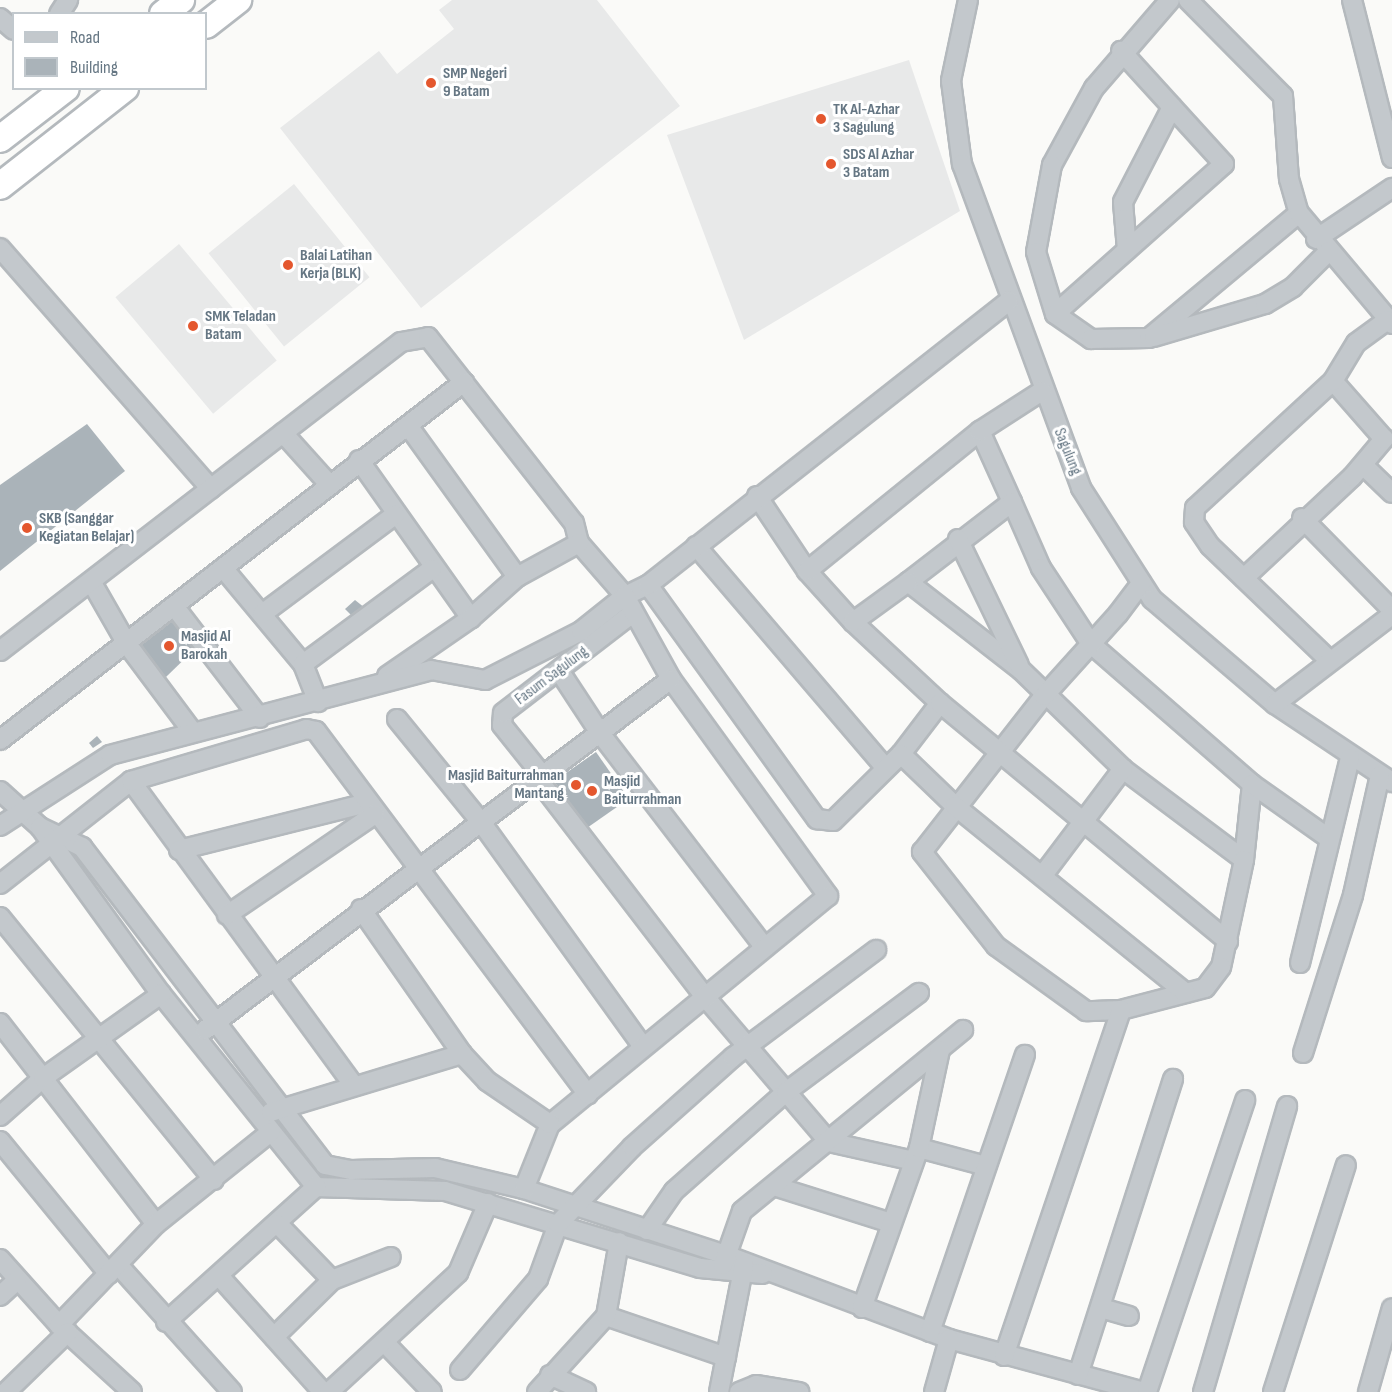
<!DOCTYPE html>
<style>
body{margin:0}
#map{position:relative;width:1392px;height:1392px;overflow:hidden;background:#fafaf8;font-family:"Sofia Sans Condensed",sans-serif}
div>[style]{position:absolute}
.built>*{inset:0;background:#e8e9e9;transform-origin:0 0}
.building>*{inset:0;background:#aab3b9;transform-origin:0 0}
.roads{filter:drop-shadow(2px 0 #b4b9bd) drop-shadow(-2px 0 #b4b9bd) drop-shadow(0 2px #b4b9bd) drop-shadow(0 -2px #b4b9bd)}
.minor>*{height:18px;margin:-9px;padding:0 9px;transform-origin:9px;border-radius:9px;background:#c3c8cc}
.highway>*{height:26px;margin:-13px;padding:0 13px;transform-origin:13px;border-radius:13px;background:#fff}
.dots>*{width:16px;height:16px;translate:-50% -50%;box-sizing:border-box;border:3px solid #fff;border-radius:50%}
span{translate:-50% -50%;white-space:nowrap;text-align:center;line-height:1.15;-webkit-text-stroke:6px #fff;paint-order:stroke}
.poi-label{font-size:16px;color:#657683;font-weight:700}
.left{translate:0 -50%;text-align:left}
.right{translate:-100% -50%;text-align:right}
.street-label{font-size:16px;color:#657683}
.legend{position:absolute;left:12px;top:12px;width:195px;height:78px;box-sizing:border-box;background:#fff;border:2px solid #c1c8cd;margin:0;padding:8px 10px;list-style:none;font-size:18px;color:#657683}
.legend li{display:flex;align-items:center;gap:12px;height:30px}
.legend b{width:30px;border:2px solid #c1c8cd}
</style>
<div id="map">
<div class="built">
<i style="clip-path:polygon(452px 0,597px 0,680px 106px,421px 308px,280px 128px,379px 51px,397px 74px,454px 29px,439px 10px)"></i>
<i style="clip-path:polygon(909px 60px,960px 211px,744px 340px,667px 135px)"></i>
<i style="left:294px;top:184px;width:120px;height:110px;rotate:51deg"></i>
<i style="left:179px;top:244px;width:152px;height:83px;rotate:50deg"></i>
</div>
<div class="building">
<i style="clip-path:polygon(87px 424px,125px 471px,0 571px,0 485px)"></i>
<i style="clip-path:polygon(355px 600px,365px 608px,352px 616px,345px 609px)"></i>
<i style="clip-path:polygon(181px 619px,200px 644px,166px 677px,155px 675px,140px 656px,142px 640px,164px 623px)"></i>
<i style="clip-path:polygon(97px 736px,102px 742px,93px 748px,89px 743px)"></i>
<i style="left:596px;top:752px;width:57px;height:51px;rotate:55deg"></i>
</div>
<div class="roads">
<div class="minor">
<i style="left:968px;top:0;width:83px;rotate:101.9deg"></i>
<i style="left:951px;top:81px;width:84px;rotate:82.5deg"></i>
<i style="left:962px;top:164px;width:345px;rotate:69.8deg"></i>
<i style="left:1081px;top:488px;width:132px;rotate:57.4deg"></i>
<i style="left:1152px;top:599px;width:162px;rotate:40.5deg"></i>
<i style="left:1275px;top:704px;width:141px;rotate:33.7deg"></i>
<i style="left:1170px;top:0;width:116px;rotate:130.8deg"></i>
<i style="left:1094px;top:88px;width:88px;rotate:118.6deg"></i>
<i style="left:1052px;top:165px;width:88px;rotate:100.4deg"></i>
<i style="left:1036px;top:252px;width:65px;rotate:73deg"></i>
<i style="left:1055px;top:314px;width:44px;rotate:34.8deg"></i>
<i style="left:1091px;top:339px;width:58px;rotate:-1deg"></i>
<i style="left:1149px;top:338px;width:195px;rotate:-39.8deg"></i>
<i style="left:1188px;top:0;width:135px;rotate:45.3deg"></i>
<i style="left:1283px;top:96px;width:83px;rotate:85.9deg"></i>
<i style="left:1289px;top:179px;width:35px;rotate:74deg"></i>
<i style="left:1299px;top:213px;width:145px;rotate:50deg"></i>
<i style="left:1352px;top:0;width:163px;rotate:75.8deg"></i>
<i style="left:59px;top:14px;width:17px;rotate:-57deg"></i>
<i style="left:0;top:18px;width:18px;rotate:41deg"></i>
<i style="left:1316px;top:239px;width:92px;rotate:-33.9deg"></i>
<i style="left:0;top:248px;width:320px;rotate:48.8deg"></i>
<i style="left:1127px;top:250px;width:48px;rotate:-94.8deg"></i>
<i style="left:1123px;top:202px;width:107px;rotate:-62.7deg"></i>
<i style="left:1055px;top:314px;width:226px;rotate:-41.6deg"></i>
<i style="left:1224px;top:164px;width:153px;rotate:-132.3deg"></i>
<i style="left:1154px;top:337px;width:116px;rotate:-16.6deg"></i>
<i style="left:1265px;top:304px;width:33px;rotate:-31deg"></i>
<i style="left:1293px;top:287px;width:51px;rotate:-45deg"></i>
<i style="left:409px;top:427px;width:185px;rotate:54.2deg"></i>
<i style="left:980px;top:431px;width:78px;rotate:65.7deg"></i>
<i style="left:1012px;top:502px;width:131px;rotate:142.4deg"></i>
<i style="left:908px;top:582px;width:143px;rotate:37.9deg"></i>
<i style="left:1021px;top:670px;width:142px;rotate:44.1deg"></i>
<i style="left:1123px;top:769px;width:151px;rotate:36.9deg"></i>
<i style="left:283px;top:433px;width:69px;rotate:48deg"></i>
<i style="left:359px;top:460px;width:194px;rotate:54.7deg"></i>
<i style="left:1363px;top:465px;width:40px;rotate:44deg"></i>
<i style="left:757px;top:496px;width:90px;rotate:56.3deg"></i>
<i style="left:807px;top:571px;width:69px;rotate:48deg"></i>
<i style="left:853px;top:622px;width:119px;rotate:43deg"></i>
<i style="left:940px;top:703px;width:64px;rotate:127.4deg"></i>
<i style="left:1012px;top:502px;width:72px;rotate:66.3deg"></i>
<i style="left:1041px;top:568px;width:91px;rotate:56.7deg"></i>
<i style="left:1091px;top:644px;width:213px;rotate:41deg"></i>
<i style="left:1252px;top:784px;width:76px;rotate:96deg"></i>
<i style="left:1244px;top:860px;width:109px;rotate:102.1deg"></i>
<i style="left:1221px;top:967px;width:26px;rotate:127deg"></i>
<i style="left:1205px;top:988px;width:87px;rotate:165.3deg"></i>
<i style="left:1121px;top:1010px;width:35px;rotate:178deg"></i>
<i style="left:1086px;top:1011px;width:111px;rotate:-144.2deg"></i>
<i style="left:996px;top:946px;width:120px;rotate:-128.2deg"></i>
<i style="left:922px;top:852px;width:198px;rotate:-52deg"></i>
<i style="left:1044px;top:696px;width:70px;rotate:-47.9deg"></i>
<i style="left:1091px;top:644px;width:40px;rotate:-48deg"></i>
<i style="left:1118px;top:614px;width:39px;rotate:-53deg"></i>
<i style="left:1302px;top:518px;width:129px;rotate:45.6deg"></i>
<i style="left:958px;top:539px;width:140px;rotate:64.2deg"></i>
<i style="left:696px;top:546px;width:289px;rotate:49.5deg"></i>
<i style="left:223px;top:568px;width:125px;rotate:50.2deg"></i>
<i style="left:303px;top:664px;width:41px;rotate:68.5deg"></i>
<i style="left:807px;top:571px;width:223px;rotate:-39deg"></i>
<i style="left:980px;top:431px;width:74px;rotate:-32.8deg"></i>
<i style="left:1244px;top:578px;width:148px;rotate:-43.1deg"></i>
<i style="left:1352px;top:477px;width:50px;rotate:-49.9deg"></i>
<i style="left:1384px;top:439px;width:77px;rotate:-131.3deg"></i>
<i style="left:92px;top:583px;width:70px;rotate:60.2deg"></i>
<i style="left:127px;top:644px;width:109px;rotate:53.2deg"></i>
<i style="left:648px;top:585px;width:289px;rotate:54.2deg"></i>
<i style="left:817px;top:819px;width:16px;rotate:7deg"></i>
<i style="left:833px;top:821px;width:95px;rotate:-44.6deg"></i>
<i style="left:901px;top:754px;width:75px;rotate:43.9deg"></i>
<i style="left:955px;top:806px;width:297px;rotate:39deg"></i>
<i style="left:174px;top:606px;width:141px;rotate:52.5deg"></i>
<i style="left:262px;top:614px;width:166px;rotate:-36.7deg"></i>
<i style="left:853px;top:622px;width:68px;rotate:-36deg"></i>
<i style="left:0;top:651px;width:506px;rotate:-37.62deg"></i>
<i style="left:401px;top:342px;width:27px;rotate:-10deg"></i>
<i style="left:428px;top:337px;width:236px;rotate:51.9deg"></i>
<i style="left:574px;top:523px;width:21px;rotate:76deg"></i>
<i style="left:579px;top:543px;width:70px;rotate:49deg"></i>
<i style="left:625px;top:596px;width:25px;rotate:-26deg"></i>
<i style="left:648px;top:585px;width:459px;rotate:-38.2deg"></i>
<i style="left:1328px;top:659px;width:163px;rotate:-136.2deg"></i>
<i style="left:1210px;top:546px;width:29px;rotate:-124deg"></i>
<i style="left:1194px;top:522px;width:14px;rotate:-86deg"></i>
<i style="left:1195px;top:508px;width:188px;rotate:-42.6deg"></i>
<i style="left:1333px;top:381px;width:44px;rotate:-58.8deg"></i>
<i style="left:1356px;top:343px;width:39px;rotate:-36deg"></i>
<i style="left:303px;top:664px;width:160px;rotate:-36.4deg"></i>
<i style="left:560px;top:672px;width:73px;rotate:56.7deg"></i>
<i style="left:600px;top:733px;width:270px;rotate:52.5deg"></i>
<i style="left:387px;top:676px;width:102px;rotate:-34.6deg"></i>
<i style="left:471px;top:618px;width:62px;rotate:-41.7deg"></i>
<i style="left:517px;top:577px;width:71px;rotate:-28.7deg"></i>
<i style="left:940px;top:703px;width:374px;rotate:39.6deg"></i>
<i style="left:1275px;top:704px;width:147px;rotate:-37.3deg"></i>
<i style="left:397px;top:719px;width:133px;rotate:50.8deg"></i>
<i style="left:481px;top:822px;width:277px;rotate:54.2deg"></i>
<i style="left:0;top:740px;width:586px;rotate:-37.65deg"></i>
<i style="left:542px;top:775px;width:64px;rotate:-128.7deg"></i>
<i style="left:502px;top:725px;width:12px;rotate:-85deg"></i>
<i style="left:503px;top:713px;width:164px;rotate:-37.6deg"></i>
<i style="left:537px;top:778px;width:277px;rotate:52.5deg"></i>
<i style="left:706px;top:998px;width:189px;rotate:49.5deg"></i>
<i style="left:829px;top:1142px;width:87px;rotate:12.6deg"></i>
<i style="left:131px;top:781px;width:374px;rotate:53.8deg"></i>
<i style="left:1252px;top:784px;width:92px;rotate:35.2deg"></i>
<i style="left:0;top:791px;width:54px;rotate:42deg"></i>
<i style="left:40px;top:827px;width:47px;rotate:25.5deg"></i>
<i style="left:82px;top:847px;width:400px;rotate:52.6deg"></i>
<i style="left:325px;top:1165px;width:26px;rotate:11deg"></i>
<i style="left:351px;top:1170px;width:84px;rotate:-1.4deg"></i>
<i style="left:435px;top:1168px;width:91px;rotate:13.3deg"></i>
<i style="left:524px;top:1189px;width:213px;rotate:18.1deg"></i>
<i style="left:726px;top:1255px;width:238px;rotate:20.6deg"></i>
<i style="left:949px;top:1339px;width:202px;rotate:15.2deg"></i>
<i style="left:0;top:826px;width:131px;rotate:-32.8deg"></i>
<i style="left:110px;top:755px;width:332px;rotate:-14.8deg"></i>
<i style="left:431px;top:670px;width:55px;rotate:10.5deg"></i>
<i style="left:485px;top:680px;width:108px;rotate:-27deg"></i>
<i style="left:581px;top:631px;width:56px;rotate:-38.5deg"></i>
<i style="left:625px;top:596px;width:95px;rotate:61deg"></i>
<i style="left:671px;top:679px;width:268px;rotate:54.1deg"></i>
<i style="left:828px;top:896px;width:360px;rotate:140.6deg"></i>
<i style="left:550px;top:1124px;width:70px;rotate:111.8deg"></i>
<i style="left:40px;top:827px;width:206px;rotate:54.1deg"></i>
<i style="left:161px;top:994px;width:248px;rotate:51.2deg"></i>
<i style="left:316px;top:1187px;width:129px;rotate:1.8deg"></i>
<i style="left:445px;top:1191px;width:266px;rotate:16.8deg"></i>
<i style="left:700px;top:1268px;width:63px;rotate:5.4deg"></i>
<i style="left:179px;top:850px;width:195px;rotate:-14deg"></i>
<i style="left:1043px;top:875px;width:133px;rotate:-53deg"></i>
<i style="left:0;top:884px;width:167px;rotate:-38.2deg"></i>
<i style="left:131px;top:781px;width:183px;rotate:-16.5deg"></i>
<i style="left:306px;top:729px;width:10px;rotate:11deg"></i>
<i style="left:316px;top:731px;width:454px;rotate:53.2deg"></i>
<i style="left:361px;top:909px;width:177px;rotate:55.1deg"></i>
<i style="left:462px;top:1054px;width:37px;rotate:47deg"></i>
<i style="left:487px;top:1081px;width:76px;rotate:34.3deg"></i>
<i style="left:227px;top:915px;width:179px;rotate:-34.3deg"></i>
<i style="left:0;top:917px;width:339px;rotate:50.9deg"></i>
<i style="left:1300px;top:963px;width:211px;rotate:-76.3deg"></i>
<i style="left:0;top:1023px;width:254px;rotate:52.2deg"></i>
<i style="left:205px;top:1030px;width:583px;rotate:-36.99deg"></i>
<i style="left:1303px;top:1053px;width:166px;rotate:-72.4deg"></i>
<i style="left:1353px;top:895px;width:123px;rotate:-77.3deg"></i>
<i style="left:271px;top:1112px;width:200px;rotate:-16.9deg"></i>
<i style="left:0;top:1116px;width:57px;rotate:-41.5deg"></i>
<i style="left:43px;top:1078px;width:145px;rotate:-35.4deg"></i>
<i style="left:0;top:1141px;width:172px;rotate:50.7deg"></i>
<i style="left:919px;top:1148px;width:69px;rotate:15deg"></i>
<i style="left:777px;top:1187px;width:120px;rotate:17.5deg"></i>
<i style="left:647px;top:1230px;width:47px;rotate:-55.3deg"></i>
<i style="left:674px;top:1191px;width:149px;rotate:-41.5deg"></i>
<i style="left:786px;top:1092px;width:166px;rotate:-36.7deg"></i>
<i style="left:0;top:1259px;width:89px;rotate:48.2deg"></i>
<i style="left:59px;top:1325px;width:99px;rotate:42.5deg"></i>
<i style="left:723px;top:1265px;width:57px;rotate:-70.6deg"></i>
<i style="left:742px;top:1211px;width:286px;rotate:-39.3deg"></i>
<i style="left:119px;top:1266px;width:169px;rotate:48.1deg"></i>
<i style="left:220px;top:1277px;width:154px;rotate:48.2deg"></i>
<i style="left:332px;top:1280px;width:63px;rotate:-21.3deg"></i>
<i style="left:0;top:1296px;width:23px;rotate:-43deg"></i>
<i style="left:862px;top:1308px;width:170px;rotate:-70.4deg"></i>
<i style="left:919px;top:1148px;width:100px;rotate:-77.9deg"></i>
<i style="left:1101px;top:1308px;width:29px;rotate:16deg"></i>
<i style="left:606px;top:1316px;width:127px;rotate:18.9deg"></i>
<i style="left:166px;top:1322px;width:202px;rotate:-42deg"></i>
<i style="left:59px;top:1325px;width:140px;rotate:-46.2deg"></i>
<i style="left:156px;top:1224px;width:147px;rotate:-38.7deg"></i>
<i style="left:930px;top:1332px;width:293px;rotate:-71.1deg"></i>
<i style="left:274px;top:1337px;width:81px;rotate:-44.5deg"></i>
<i style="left:332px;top:1280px;width:78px;rotate:-134deg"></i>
<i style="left:384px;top:1342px;width:69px;rotate:46.2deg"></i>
<i style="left:1004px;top:1356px;width:365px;rotate:-71.3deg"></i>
<i style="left:460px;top:1370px;width:120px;rotate:-49.4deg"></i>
<i style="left:538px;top:1279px;width:59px;rotate:-70deg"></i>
<i style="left:558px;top:1224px;width:107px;rotate:-46.1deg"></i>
<i style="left:632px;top:1147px;width:135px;rotate:-41.7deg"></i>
<i style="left:733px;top:1057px;width:179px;rotate:-36.8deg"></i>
<i style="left:550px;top:1375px;width:40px;rotate:25deg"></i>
<i style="left:1078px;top:1375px;width:311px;rotate:-72.2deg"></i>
<i style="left:6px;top:1392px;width:86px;rotate:-44.1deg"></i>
<i style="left:329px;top:1392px;width:176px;rotate:-42.7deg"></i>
<i style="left:458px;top:1273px;width:76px;rotate:-66.8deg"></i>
<i style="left:537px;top:1392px;width:103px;rotate:-47.8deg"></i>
<i style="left:606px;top:1316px;width:75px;rotate:-80deg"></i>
<i style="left:719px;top:1392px;width:130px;rotate:-78.9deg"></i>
<i style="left:739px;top:1392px;width:18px;rotate:-22deg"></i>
<i style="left:756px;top:1385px;width:44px;rotate:9.2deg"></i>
<i style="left:934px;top:1392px;width:55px;rotate:-74.2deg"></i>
<i style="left:1147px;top:1392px;width:308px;rotate:-71.4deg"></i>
<i style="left:1203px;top:1392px;width:298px;rotate:-73.6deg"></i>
<i style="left:1273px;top:1392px;width:238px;rotate:-72.2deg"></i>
<i style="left:1368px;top:1392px;width:87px;rotate:-74.1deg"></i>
</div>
<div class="highway">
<i style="left:163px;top:14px;width:23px;rotate:-38deg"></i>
<i style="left:206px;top:25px;width:41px;rotate:-38deg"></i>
<i style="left:0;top:139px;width:83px;rotate:-37.7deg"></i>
<i style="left:0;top:186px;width:159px;rotate:-38.1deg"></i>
</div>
</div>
<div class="dots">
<i style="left:431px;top:83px;background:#e4572e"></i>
<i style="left:821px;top:119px;background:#e4572e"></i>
<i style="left:831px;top:164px;background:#e4572e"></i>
<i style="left:288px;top:265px;background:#e4572e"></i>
<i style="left:193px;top:326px;background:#e4572e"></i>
<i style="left:27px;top:528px;background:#e4572e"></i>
<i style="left:169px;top:646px;background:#e4572e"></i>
<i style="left:576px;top:785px;background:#e4572e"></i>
<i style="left:592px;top:791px;background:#e4572e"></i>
</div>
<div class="poi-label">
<span class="left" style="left:443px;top:83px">SMP Negeri<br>9 Batam</span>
<span class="left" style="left:833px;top:119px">TK Al-Azhar<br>3 Sagulung</span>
<span class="left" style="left:843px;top:164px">SDS Al Azhar<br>3 Batam</span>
<span class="left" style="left:300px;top:265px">Balai Latihan<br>Kerja (BLK)</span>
<span class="left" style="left:205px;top:326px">SMK Teladan<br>Batam</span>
<span class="left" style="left:39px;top:528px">SKB (Sanggar<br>Kegiatan Belajar)</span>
<span class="left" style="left:181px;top:646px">Masjid Al<br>Barokah</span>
<span class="right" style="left:564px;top:785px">Masjid Baiturrahman<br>Mantang</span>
<span class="left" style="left:604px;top:791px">Masjid<br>Baiturrahman</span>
</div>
<div class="street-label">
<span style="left:1067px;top:452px;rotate:68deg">Sagulung</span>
<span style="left:552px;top:676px;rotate:-37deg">Fasum Sagulung</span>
</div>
<ul class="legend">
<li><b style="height:8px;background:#c3c8cc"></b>Road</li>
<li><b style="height:16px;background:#aab3b9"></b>Building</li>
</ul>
</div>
